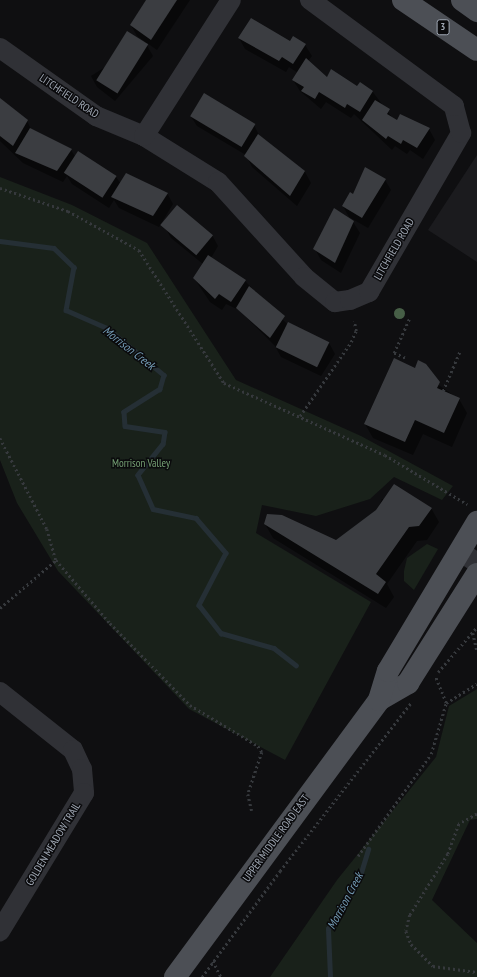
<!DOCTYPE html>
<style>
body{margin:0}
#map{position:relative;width:477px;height:977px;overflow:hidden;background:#0f0f11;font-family:"PT Sans Narrow",sans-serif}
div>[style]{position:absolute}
.built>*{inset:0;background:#1b1b1e}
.green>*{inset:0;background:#19211a}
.shadow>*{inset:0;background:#0007}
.stream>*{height:4.5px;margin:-2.25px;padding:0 2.25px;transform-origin:2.25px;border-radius:2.25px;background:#252f35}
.building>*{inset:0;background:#3b3d41;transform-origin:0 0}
.path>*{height:2.5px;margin-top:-1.25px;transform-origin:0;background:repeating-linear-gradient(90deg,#36393d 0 2px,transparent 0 5px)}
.minor>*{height:20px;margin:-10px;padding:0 10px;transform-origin:10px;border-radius:10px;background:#303136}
.major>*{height:22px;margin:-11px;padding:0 11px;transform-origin:11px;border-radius:11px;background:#4c4f55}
.trees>*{width:11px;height:11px;margin:-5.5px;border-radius:50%;background:#475f47}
span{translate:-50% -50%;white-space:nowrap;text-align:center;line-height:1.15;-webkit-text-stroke:3px #0a0a0c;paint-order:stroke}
.shield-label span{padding:1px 3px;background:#0a0a0c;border:1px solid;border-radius:3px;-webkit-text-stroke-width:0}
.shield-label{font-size:10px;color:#9fa7b3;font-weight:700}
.street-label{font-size:11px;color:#9fa7b3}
.park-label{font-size:11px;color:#75a074}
.water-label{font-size:12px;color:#7299b2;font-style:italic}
</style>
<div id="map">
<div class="built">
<i style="clip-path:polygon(477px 155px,477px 262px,428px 230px)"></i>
</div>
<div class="green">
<i style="clip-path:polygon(0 177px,72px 205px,147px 243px,236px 380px,361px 436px,453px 486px,442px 500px,394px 477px,370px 499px,316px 516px,262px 505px,256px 533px,371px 602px,285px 760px,189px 709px,58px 571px,17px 503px,0 460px)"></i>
<i style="clip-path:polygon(427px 544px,438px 549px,414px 590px,404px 581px,404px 571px,407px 558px)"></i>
<i style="clip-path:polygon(477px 689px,477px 819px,470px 820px,432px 900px,477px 943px,477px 977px,270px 977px,337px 880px,436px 757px,449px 706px)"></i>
</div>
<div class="shadow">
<i style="clip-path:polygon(147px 0,190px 0,157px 50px,137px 36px,131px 25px)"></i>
<i style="clip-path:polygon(239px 38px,305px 45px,312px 56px,308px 61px,327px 78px,372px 91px,394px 120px,429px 129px,435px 140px,423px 159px,410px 150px,407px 154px,395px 146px,392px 150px,354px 114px,351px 118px,326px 102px,321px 109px,300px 91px,293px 80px,298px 73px,289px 67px,286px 72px,245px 49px)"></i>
<i style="clip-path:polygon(145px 42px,153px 56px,115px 101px,97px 87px,91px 76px)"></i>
<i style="clip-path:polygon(0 100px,27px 121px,32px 131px,71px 150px,76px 158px,116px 177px,121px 184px,167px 193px,173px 204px,159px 227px,119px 208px,114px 200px,109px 208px,72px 184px,67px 176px,63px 182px,23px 163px,0 141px)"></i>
<i style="clip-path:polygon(190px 115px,254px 125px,260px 137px,305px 172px,311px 183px,297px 206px,252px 167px,246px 155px,197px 126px)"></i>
<i style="clip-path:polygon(385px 180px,391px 190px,368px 228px,349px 217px,343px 206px,353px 195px)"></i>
<i style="clip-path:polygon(353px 222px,360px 233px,341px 273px,321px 260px,315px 249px)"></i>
<i style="clip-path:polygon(165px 227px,212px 235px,218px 246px,211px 258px,245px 281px,288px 325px,329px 343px,335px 354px,321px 376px,281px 357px,275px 346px,239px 310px,226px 304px,222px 310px,210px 302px,194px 278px,203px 264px,171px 238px)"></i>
<i style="clip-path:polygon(415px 369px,459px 399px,467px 413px,452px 447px,423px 434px,413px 455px,373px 438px,365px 424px)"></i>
<i style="clip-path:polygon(382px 499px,431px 508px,439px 522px,427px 540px,417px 541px,387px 584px,394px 597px,386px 608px,273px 538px,265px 524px,336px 541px,377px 511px)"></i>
</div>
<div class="stream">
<i style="left:0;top:241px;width:54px;rotate:7.4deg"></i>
<i style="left:54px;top:248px;width:28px;rotate:44deg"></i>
<i style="left:74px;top:267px;width:44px;rotate:100.5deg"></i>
<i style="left:66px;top:310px;width:45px;rotate:23.7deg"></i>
<i style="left:107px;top:328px;width:74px;rotate:39.5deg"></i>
<i style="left:164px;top:375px;width:15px;rotate:106deg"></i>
<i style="left:160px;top:389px;width:43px;rotate:147.4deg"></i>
<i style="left:124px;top:412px;width:14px;rotate:86deg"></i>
<i style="left:125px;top:426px;width:40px;rotate:8.5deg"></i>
<i style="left:165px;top:432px;width:12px;rotate:99deg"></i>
<i style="left:163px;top:444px;width:40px;rotate:129deg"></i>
<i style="left:138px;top:475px;width:37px;rotate:66deg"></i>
<i style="left:153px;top:509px;width:44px;rotate:11.8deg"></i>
<i style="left:196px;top:518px;width:46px;rotate:49.4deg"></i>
<i style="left:226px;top:553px;width:59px;rotate:117.4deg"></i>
<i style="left:199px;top:605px;width:36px;rotate:52deg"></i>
<i style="left:221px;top:633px;width:55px;rotate:15.8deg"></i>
<i style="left:274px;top:648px;width:28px;rotate:38deg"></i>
<i style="left:330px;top:977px;width:48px;rotate:-92.4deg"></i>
<i style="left:328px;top:929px;width:62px;rotate:-58.9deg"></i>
<i style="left:360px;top:876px;width:28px;rotate:-73deg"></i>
</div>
<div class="building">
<i style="clip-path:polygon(146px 0,177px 0,151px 40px,130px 25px)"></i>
<i style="clip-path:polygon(251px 18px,290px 41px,293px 36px,306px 44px,293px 64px,282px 57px,279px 61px,238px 38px)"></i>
<i style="left:127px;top:31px;width:25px;height:58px;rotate:32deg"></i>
<i style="clip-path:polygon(306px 58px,327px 77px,331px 69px,357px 86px,360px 82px,373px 91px,360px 112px,347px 104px,345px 108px,319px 92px,315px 99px,301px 91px,304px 87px,292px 80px)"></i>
<i style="left:204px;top:93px;width:60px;height:27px;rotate:31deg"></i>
<i style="clip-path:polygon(0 98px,28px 120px,13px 146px,0 136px)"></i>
<i style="clip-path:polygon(375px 100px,390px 109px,387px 114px,397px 120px,400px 114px,430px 128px,417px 148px,403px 140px,401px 144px,388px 136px,386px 139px,362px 120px)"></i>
<i style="clip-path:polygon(30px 128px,72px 149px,57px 171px,15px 153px)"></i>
<i style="clip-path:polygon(258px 134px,305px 171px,290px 196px,244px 156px)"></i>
<i style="left:78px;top:151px;width:46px;height:26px;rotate:33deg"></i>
<i style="clip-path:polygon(365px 167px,386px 179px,362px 218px,342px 206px,350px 192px,353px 194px)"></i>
<i style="clip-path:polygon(126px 173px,168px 193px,153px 216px,111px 197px)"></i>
<i style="left:177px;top:205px;width:47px;height:26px;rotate:40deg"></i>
<i style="clip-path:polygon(334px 208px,354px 221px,335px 263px,313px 249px)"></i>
<i style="clip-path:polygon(208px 255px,246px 280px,231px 302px,219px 294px,215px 299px,193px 278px)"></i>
<i style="clip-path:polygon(249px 286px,285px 316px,270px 338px,236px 308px)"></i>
<i style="left:288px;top:322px;width:46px;height:28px;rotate:26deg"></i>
<i style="clip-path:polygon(394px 358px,415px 368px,418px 360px,426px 364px,440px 382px,437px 388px,460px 398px,444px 433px,415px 420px,405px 442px,364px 424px)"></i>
<i style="clip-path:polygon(394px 484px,432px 508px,419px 526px,409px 527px,376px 574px,386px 582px,378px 594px,264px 524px,267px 514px,282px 515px,336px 540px,376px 510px)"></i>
</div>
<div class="path">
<i style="left:0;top:188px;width:72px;rotate:18.7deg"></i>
<i style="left:68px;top:211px;width:81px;rotate:28.8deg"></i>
<i style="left:139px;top:250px;width:158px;rotate:57.4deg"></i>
<i style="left:224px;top:383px;width:176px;rotate:24.1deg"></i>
<i style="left:385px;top:455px;width:96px;rotate:30.9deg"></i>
<i style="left:405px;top:358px;width:12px;rotate:-156deg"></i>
<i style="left:394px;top:353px;width:39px;rotate:-66deg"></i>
<i style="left:443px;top:391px;width:43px;rotate:-67deg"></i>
<i style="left:300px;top:416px;width:90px;rotate:-55.4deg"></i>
<i style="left:351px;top:342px;width:12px;rotate:-66deg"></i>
<i style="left:356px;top:331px;width:10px;rotate:-101deg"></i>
<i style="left:0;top:438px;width:102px;rotate:62.7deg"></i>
<i style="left:47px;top:529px;width:32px;rotate:74deg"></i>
<i style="left:56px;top:560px;width:83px;rotate:49.4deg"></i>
<i style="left:110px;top:623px;width:115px;rotate:45.7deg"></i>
<i style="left:190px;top:705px;width:79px;rotate:31.1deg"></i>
<i style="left:258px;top:746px;width:7px;rotate:56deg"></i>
<i style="left:262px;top:752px;width:44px;rotate:108.4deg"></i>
<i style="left:248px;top:794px;width:17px;rotate:77deg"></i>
<i style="left:0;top:608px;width:74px;rotate:-40.6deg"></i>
<i style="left:473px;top:633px;width:17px;rotate:77deg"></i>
<i style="left:438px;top:672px;width:60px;rotate:-49.1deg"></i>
<i style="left:446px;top:703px;width:36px;rotate:-32deg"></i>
<i style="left:477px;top:814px;width:21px;rotate:151deg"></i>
<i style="left:459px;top:824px;width:32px;rotate:110deg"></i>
<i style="left:448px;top:854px;width:72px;rotate:121.9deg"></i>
<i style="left:410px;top:915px;width:16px;rotate:104deg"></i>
<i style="left:406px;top:931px;width:14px;rotate:69deg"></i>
<i style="left:411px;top:944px;width:31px;rotate:45deg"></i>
<i style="left:433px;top:966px;width:44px;rotate:7.8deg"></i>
<i style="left:358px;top:856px;width:125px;rotate:-54.4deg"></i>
<i style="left:431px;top:754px;width:53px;rotate:-73.6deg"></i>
<i style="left:446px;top:703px;width:29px;rotate:-112deg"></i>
<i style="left:213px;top:961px;width:18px;rotate:63deg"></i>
<i style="left:202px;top:977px;width:132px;rotate:-53.7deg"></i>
<i style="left:280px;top:871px;width:213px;rotate:-52.1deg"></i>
</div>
<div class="minor">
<i style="left:0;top:48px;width:118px;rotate:35.3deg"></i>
<i style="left:96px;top:116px;width:52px;rotate:22.6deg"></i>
<i style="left:144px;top:136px;width:87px;rotate:31.9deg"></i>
<i style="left:218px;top:182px;width:128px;rotate:47.8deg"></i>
<i style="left:304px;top:277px;width:40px;rotate:39deg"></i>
<i style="left:335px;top:302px;width:15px;rotate:-8deg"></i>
<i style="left:350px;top:300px;width:21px;rotate:-23deg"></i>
<i style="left:369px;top:292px;width:184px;rotate:-59.9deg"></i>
<i style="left:461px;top:133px;width:28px;rotate:-105deg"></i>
<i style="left:454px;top:106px;width:179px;rotate:-143.6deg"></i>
<i style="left:144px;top:136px;width:161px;rotate:-57.4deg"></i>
<i style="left:460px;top:551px;width:21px;rotate:35deg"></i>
<i style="left:0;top:692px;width:93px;rotate:38.5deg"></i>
<i style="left:73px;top:750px;width:21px;rotate:65deg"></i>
<i style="left:82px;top:769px;width:24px;rotate:85deg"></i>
<i style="left:84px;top:793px;width:162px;rotate:121.3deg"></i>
</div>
<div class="major">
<i style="left:403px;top:0;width:89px;rotate:34deg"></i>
<i style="left:462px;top:0;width:19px;rotate:36deg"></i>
<i style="left:379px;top:700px;width:34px;rotate:-30deg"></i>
<i style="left:408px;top:683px;width:129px;rotate:-57.7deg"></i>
<i style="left:175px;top:977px;width:344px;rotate:-53.6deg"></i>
<i style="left:379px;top:700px;width:30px;rotate:-73deg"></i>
<i style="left:388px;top:671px;width:174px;rotate:-59.1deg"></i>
</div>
<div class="trees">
<i style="left:399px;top:313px"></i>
</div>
<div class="shield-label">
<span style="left:443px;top:27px">3</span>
</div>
<div class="street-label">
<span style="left:69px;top:96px;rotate:34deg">LITCHFIELD ROAD</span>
<span style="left:394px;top:249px;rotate:-60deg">LITCHFIELD ROAD</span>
<span style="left:276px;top:838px;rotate:-54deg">UPPER MIDDLE ROAD EAST</span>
<span style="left:53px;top:844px;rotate:-59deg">GOLDEN MEADOW TRAIL</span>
</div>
<div class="park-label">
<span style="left:141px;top:463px">Morrison Valley</span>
</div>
<div class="water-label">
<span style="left:129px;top:348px;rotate:38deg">Morrison Creek</span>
<span style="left:345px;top:901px;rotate:-62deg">Morrison Creek</span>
</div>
</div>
